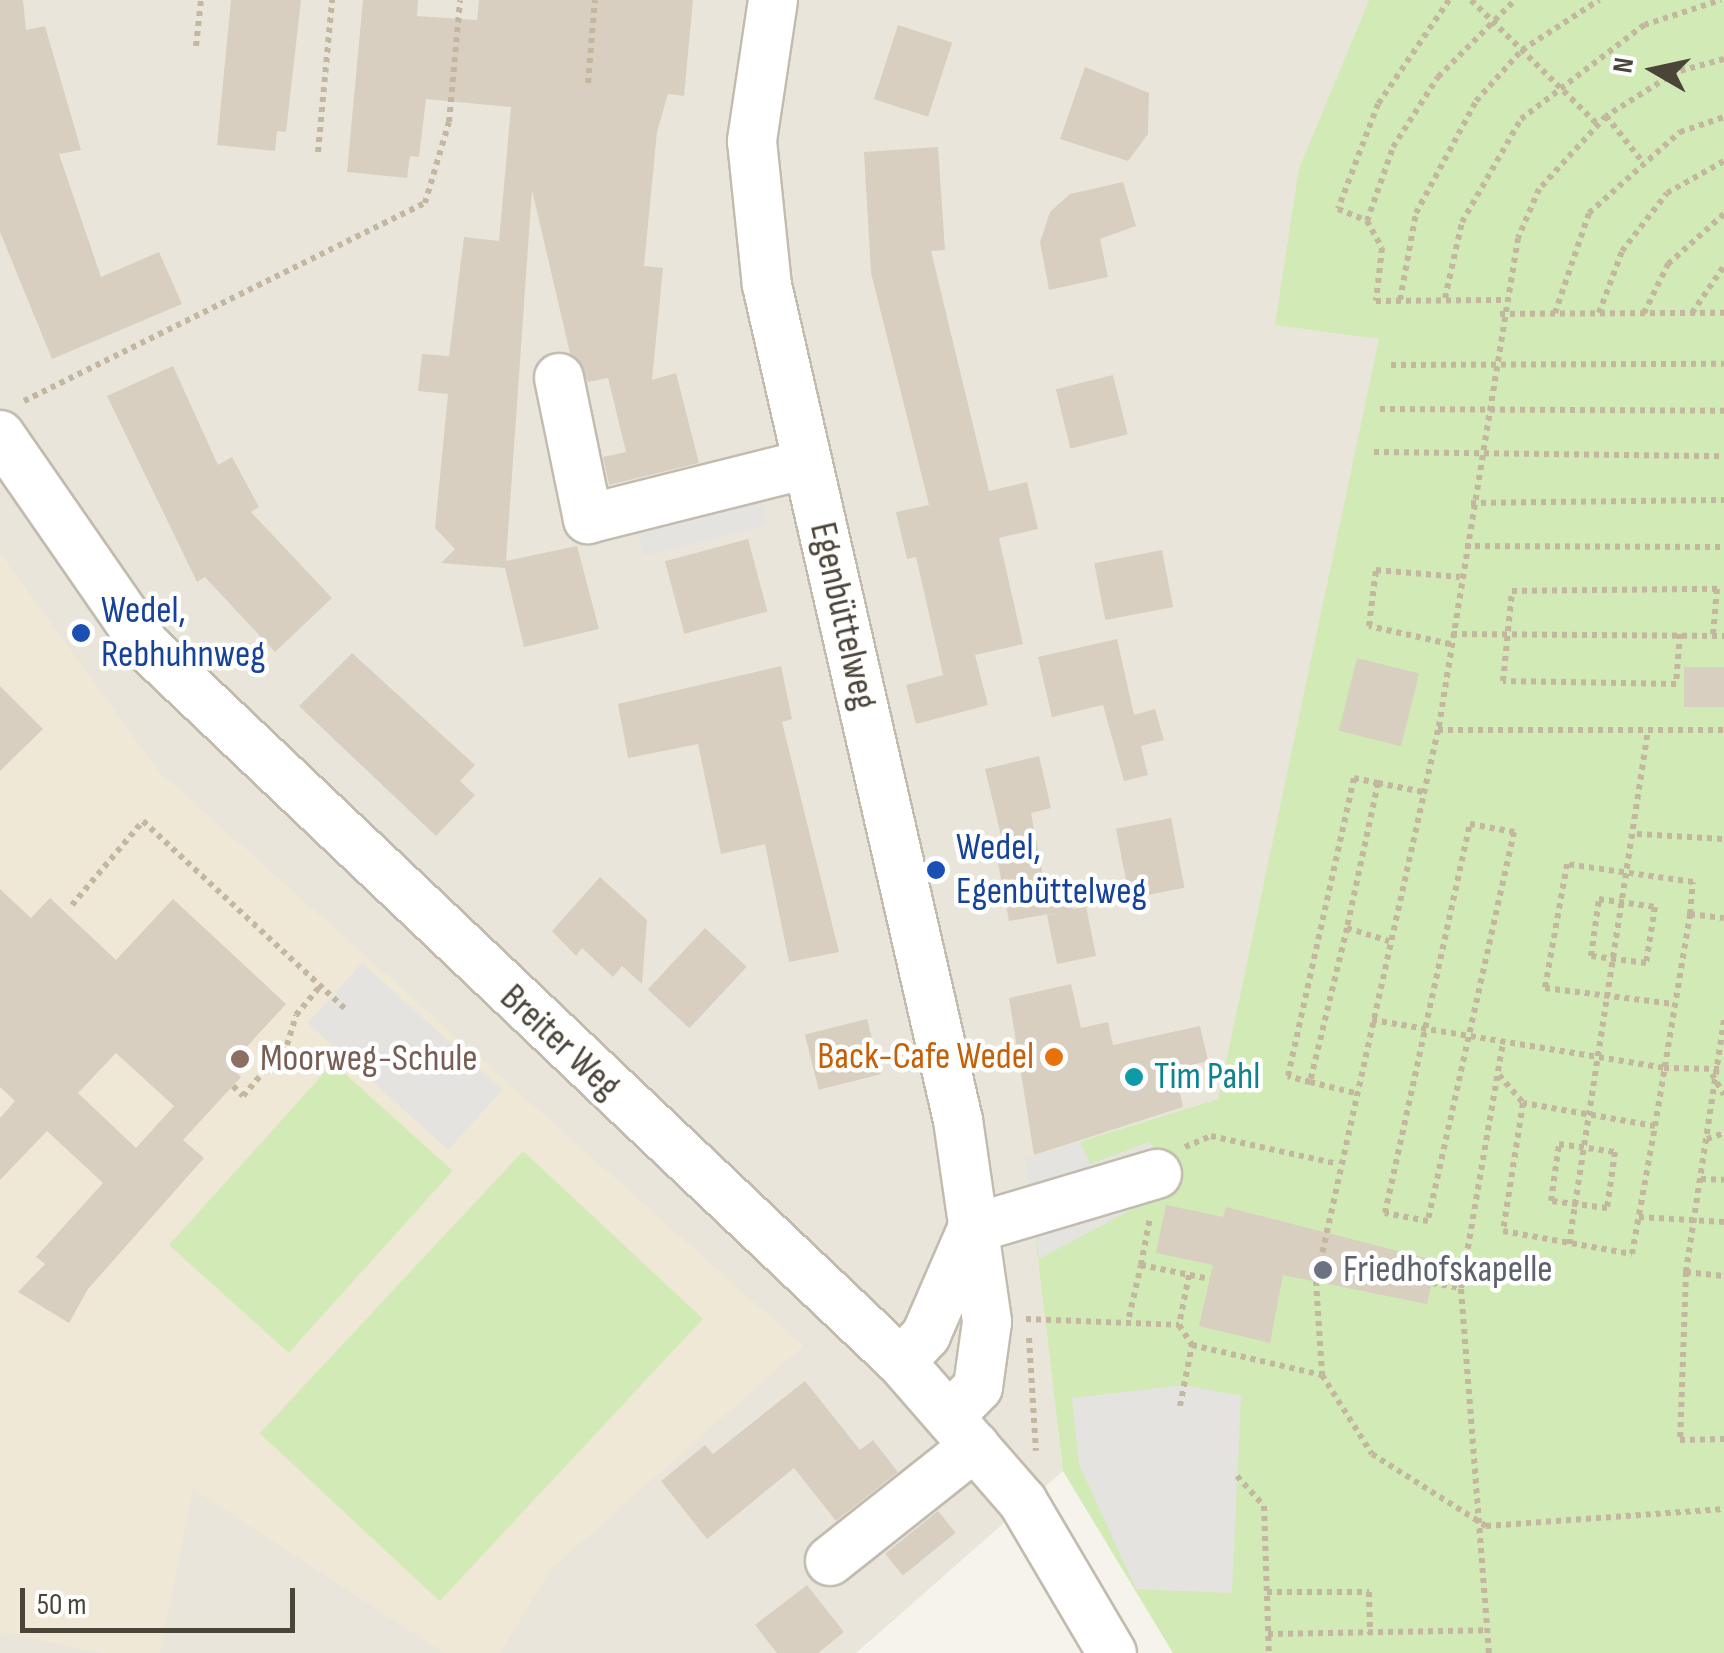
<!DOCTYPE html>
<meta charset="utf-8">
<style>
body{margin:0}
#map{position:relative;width:1724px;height:1653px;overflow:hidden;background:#f6f3ec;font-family:"Sofia Sans Condensed",sans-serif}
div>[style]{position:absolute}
.residential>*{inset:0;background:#eae5da}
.education>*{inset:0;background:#efe8d6}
.green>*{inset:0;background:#d2eab5;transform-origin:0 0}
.parking>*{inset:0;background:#e5e3e0;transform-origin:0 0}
.building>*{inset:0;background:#d8cfc1;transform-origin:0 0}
.path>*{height:6px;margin-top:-3px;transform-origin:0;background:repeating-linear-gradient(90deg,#c4b79f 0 5px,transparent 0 10px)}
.roads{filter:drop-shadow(2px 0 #c2bbae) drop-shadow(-2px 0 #c2bbae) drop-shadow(0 2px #c2bbae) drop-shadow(0 -2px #c2bbae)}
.minor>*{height:48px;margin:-24px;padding:0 24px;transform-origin:24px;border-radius:24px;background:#fff}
.dots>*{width:28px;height:28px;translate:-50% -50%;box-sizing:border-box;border:5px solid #fff;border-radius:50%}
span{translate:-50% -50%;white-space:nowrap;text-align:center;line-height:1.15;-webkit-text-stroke:9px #fff;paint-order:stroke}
.transit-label{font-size:38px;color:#164399}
.left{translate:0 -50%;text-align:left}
.street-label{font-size:38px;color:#4b4439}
.food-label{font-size:38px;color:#c56008}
.right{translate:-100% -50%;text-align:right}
.education-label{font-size:38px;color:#785e54}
.culture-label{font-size:38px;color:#0d838f}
.worship-label{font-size:38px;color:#5b616d}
.north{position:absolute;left:1604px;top:20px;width:100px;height:100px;-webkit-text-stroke:8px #fff;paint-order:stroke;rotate:279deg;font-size:28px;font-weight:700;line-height:40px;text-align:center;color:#4b4439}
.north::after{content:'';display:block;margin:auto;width:35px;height:45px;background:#4b4439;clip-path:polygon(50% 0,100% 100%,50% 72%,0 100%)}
.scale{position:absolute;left:20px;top:1588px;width:275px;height:45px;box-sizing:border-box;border:5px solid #4b4439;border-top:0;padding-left:12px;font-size:30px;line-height:35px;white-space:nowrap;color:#4b4439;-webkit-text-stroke:8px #fff;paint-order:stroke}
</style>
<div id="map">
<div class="residential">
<i style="clip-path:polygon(0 0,1369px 0,1299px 168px,1276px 325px,1380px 338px,1218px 1099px,1026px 1158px,1063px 1471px,856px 1653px,0 1653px)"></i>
</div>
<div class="education">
<i style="clip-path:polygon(0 553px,159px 772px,803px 1346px,551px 1569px,500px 1653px,444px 1653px,193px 1489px,160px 1653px,101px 1653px,0 1632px)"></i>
</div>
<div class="green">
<i style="clip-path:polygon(1369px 0,1724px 0,1724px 1653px,1173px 1653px,1063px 1471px,1026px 1158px,1218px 1099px,1379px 339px,1275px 325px,1299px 168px)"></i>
<i style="left:333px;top:1063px;width:161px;height:245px;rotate:42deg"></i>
<i style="left:523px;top:1151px;width:246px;height:386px;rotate:43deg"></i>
</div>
<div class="parking">
<i style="left:759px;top:492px;width:34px;height:127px;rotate:76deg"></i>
<i style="left:362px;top:963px;width:189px;height:81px;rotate:42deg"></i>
<i style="clip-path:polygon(1080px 1141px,1090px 1164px,1150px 1142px,1159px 1158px,1153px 1198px,1039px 1259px,1026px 1158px)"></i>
<i style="clip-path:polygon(1184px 1385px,1241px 1396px,1232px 1593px,1136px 1589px,1079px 1464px,1072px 1398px)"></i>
</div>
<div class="building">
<i style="clip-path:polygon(0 0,23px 0,26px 30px,45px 26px,81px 150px,59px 154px,101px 277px,159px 252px,182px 304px,52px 359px,0 232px)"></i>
<i style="clip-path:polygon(231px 0,301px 0,286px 132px,277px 131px,275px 151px,217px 145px)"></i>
<i style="clip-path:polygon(363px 0,418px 0,417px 16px,477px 20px,479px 0,693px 0,684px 96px,668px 94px,657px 132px,644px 266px,663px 268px,652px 380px,676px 373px,699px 463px,609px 485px,603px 457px,626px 452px,608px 378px,588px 382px,570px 353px,532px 190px,506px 561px,577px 546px,599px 629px,524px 647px,505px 568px,441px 563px,455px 549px,435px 528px,448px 394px,418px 391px,422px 354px,449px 356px,464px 237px,499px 241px,511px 107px,426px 99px,419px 157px,410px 156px,407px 178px,347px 172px)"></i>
<i style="left:898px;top:25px;width:57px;height:78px;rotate:18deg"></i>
<i style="clip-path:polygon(1085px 67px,1149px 93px,1148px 134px,1128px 161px,1060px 139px)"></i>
<i style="clip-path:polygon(938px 147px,945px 250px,931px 251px,989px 491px,1027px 482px,1038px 529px,999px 538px,1023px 644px,975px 655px,988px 705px,916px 724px,906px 685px,943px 675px,916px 557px,907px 559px,896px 512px,929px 505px,871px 273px,864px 152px)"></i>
<i style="clip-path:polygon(1123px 182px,1136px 226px,1100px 239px,1108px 277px,1049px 290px,1040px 242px,1050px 212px,1070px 194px)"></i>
<i style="clip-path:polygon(173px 366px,218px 465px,232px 457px,259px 507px,251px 512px,332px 598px,275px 652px,205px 577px,197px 582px,107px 396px)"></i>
<i style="left:1113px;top:375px;width:61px;height:59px;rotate:76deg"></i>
<i style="left:748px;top:539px;width:75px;height:86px;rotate:75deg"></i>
<i style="left:1162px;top:550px;width:58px;height:69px;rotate:79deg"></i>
<i style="clip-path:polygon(1117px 639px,1134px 715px,1155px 709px,1164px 740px,1141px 746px,1148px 775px,1124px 781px,1103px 705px,1052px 717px,1038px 657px)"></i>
<i style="clip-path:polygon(352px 653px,475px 765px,460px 781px,475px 795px,436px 836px,299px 706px)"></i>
<i style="left:1357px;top:658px;width:64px;height:75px;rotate:14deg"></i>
<i style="clip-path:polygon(781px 666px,792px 719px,782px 722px,839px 952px,789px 962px,765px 844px,721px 854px,698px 744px,628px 758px,618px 704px)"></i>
<i style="left:1684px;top:667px;width:40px;height:40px"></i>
<i style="clip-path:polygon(0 686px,43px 729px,0 771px)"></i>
<i style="clip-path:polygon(1039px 756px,1051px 808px,1031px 813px,1044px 882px,1067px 877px,1073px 909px,1086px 906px,1096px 956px,1057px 964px,1047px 915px,1062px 912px,1009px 921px,997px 858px,1006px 856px,985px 769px)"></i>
<i style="left:1171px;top:818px;width:71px;height:56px;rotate:79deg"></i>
<i style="clip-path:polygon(600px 877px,647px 920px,642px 984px,622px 966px,613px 977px,582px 948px,576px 956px,552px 931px)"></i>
<i style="clip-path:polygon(evenodd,0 889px,31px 918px,50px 898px,116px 960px,173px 899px,286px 1004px,229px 1066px,241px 1077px,183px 1140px,204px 1158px,88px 1289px,69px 1323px,18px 1292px,45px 1264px,36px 1257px,103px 1183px,47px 1131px,0 1180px,0 1118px,15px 1101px,0 1087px,0 889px,116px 1053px,174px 1106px,136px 1148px,78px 1093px,116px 1053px)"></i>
<i style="left:705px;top:928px;width:57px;height:84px;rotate:43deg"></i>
<i style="clip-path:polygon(1071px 984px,1081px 1028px,1108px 1022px,1113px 1045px,1200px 1026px,1208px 1061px,1175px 1069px,1183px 1107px,1034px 1155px,1009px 998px)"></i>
<i style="left:867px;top:1019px;width:57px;height:64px;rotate:76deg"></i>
<i style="clip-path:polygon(1166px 1205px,1223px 1217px,1226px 1207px,1437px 1261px,1427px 1304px,1283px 1275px,1270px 1343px,1199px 1326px,1213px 1265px,1156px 1253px)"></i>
<i style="clip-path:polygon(805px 1381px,860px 1450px,873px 1440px,898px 1472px,836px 1521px,794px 1468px,707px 1539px,661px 1481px,705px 1445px,713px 1454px)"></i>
<i style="left:938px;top:1511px;width:28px;height:68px;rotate:51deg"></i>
<i style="clip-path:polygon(807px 1585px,844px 1632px,818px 1653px,777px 1653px,755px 1625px)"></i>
</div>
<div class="path">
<i style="left:1449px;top:0;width:126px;rotate:124.3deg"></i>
<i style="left:1378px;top:104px;width:112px;rotate:110.9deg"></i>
<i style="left:1338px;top:209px;width:31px;rotate:22deg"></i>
<i style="left:1367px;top:221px;width:31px;rotate:61deg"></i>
<i style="left:1382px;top:248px;width:53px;rotate:96.5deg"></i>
<i style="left:1376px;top:301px;width:125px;rotate:-0.5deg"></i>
<i style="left:1471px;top:0;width:177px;rotate:44.5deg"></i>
<i style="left:196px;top:46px;width:46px;rotate:-83.8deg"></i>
<i style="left:1724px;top:59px;width:50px;rotate:164.8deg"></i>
<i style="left:1676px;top:72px;width:83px;rotate:147.8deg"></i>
<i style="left:1606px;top:116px;width:99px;rotate:132.5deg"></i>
<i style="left:1539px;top:189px;width:53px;rotate:113.2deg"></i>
<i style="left:1518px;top:238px;width:498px;rotate:99.2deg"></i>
<i style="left:1438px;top:730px;width:564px;rotate:102.48deg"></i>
<i style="left:1316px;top:1281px;width:94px;rotate:86.3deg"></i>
<i style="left:1322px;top:1375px;width:93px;rotate:57.7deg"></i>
<i style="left:1372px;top:1454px;width:135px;rotate:32.3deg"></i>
<i style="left:1486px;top:1526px;width:239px;rotate:-4.1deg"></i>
<i style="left:588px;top:83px;width:83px;rotate:-85.2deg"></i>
<i style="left:1606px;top:116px;width:58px;rotate:51.3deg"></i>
<i style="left:318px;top:152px;width:153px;rotate:-84.7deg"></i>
<i style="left:1367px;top:221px;width:78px;rotate:-70.6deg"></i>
<i style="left:1393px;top:147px;width:83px;rotate:-57.3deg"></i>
<i style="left:1438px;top:77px;width:109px;rotate:-45deg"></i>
<i style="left:1445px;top:298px;width:78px;rotate:-77.4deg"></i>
<i style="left:1462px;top:222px;width:119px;rotate:-60.2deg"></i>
<i style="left:1521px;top:119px;width:155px;rotate:-37.4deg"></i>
<i style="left:1644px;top:25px;width:81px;rotate:-18deg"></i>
<i style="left:1400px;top:300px;width:88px;rotate:-79.6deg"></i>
<i style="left:1416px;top:213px;width:127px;rotate:-61.8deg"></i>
<i style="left:1476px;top:101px;width:69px;rotate:-48deg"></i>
<i style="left:1522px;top:50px;width:92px;rotate:-33deg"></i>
<i style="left:1555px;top:313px;width:106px;rotate:-71.2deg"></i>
<i style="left:1589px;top:213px;width:122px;rotate:-41.7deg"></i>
<i style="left:1680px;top:132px;width:46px;rotate:-18.8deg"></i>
<i style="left:1599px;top:313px;width:66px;rotate:-69.6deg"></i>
<i style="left:1622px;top:251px;width:73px;rotate:-52.2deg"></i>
<i style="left:1667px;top:193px;width:65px;rotate:-29.3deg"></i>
<i style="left:1644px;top:313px;width:55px;rotate:-63.9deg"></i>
<i style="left:1668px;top:264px;width:75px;rotate:-41.8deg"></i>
<i style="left:1692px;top:313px;width:57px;rotate:-55.8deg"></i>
<i style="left:1500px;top:314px;width:224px;rotate:-0.3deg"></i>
<i style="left:1391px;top:365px;width:333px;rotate:-0.2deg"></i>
<i style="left:24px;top:401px;width:447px;rotate:-26.3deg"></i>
<i style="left:425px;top:203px;width:84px;rotate:-73.5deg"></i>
<i style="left:449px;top:122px;width:122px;rotate:-84.8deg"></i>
<i style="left:1380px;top:409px;width:344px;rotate:0.3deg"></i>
<i style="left:1374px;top:452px;width:350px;rotate:0.7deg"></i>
<i style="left:1471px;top:503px;width:253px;rotate:-0.7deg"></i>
<i style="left:1465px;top:546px;width:259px;rotate:0.2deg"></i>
<i style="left:1452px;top:634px;width:272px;rotate:0.4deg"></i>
<i style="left:1680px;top:634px;width:50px;rotate:94.6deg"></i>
<i style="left:1676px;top:684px;width:173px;rotate:-179deg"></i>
<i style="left:1503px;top:681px;width:90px;rotate:-84.3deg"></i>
<i style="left:1512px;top:591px;width:205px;rotate:-0.6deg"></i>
<i style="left:1717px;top:589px;width:46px;rotate:95deg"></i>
<i style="left:1450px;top:644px;width:83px;rotate:-167.5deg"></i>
<i style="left:1369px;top:626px;width:56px;rotate:-82.9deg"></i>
<i style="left:1376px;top:570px;width:84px;rotate:4.8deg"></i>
<i style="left:1438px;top:730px;width:286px"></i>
<i style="left:1378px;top:783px;width:46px;rotate:11.3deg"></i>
<i style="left:1470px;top:824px;width:45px;rotate:10.3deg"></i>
<i style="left:1514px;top:832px;width:398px;rotate:102.5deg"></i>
<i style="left:1428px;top:1221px;width:44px;rotate:-169.5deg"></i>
<i style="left:1385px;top:1213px;width:398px;rotate:-77.7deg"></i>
<i style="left:1637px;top:834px;width:87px;rotate:3.3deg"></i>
<i style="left:1599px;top:899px;width:57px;rotate:8.1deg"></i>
<i style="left:1655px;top:907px;width:57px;rotate:99.1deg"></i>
<i style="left:1646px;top:963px;width:55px;rotate:-172.7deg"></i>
<i style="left:1591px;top:956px;width:58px;rotate:-82deg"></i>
<i style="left:72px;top:905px;width:110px;rotate:-49.8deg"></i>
<i style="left:143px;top:821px;width:276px;rotate:42.9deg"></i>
<i style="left:1690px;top:914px;width:34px;rotate:7deg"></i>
<i style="left:1347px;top:928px;width:158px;rotate:103.5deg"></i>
<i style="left:1310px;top:1082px;width:23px;rotate:-165deg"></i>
<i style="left:1288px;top:1076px;width:305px;rotate:-77.5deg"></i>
<i style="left:1354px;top:778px;width:25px;rotate:12deg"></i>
<i style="left:1378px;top:783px;width:148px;rotate:102.1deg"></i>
<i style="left:1347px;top:928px;width:44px;rotate:17.2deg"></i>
<i style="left:1372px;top:1020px;width:296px;rotate:9.3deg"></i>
<i style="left:1664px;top:1068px;width:60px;rotate:1deg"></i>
<i style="left:1724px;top:1020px;width:255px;rotate:98.6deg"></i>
<i style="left:1686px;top:1272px;width:168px;rotate:92deg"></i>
<i style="left:1680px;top:1440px;width:44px;rotate:-1.3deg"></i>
<i style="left:1712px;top:1074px;width:24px;rotate:60deg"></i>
<i style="left:1499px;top:1075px;width:37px;rotate:49deg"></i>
<i style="left:1310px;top:1082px;width:46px;rotate:13.7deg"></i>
<i style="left:233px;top:1086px;width:14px;rotate:45deg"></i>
<i style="left:243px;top:1096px;width:67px;rotate:-49.2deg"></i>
<i style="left:287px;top:1045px;width:31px;rotate:-73deg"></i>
<i style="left:296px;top:1015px;width:38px;rotate:-50deg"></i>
<i style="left:1655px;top:1126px;width:134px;rotate:-170.1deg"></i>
<i style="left:1523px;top:1103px;width:130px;rotate:98.9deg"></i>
<i style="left:1503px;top:1231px;width:131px;rotate:10.1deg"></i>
<i style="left:1632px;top:1254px;width:130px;rotate:-79.8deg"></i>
<i style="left:1655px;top:1126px;width:215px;rotate:-80.6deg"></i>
<i style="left:1690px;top:914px;width:32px;rotate:-85deg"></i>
<i style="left:1693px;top:882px;width:127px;rotate:-171.9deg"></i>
<i style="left:1567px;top:864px;width:126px;rotate:100.1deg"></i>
<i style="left:1545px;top:988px;width:130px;rotate:7.1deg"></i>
<i style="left:1707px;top:1139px;width:18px;rotate:-19deg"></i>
<i style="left:1559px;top:1144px;width:57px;rotate:8.1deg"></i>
<i style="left:1615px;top:1152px;width:57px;rotate:98.1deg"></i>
<i style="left:1607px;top:1208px;width:56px;rotate:-172.9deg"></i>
<i style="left:1551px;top:1201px;width:58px;rotate:-82deg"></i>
<i style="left:1185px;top:1147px;width:28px;rotate:-23deg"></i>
<i style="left:1211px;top:1136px;width:130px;rotate:12.4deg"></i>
<i style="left:1701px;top:1179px;width:23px;rotate:2deg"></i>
<i style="left:1639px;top:1217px;width:85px;rotate:3.4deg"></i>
<i style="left:1569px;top:1244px;width:520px;rotate:-81.26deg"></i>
<i style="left:1141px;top:1265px;width:49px;rotate:-79.4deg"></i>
<i style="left:1686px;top:1272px;width:38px;rotate:6deg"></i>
<i style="left:1189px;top:1275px;width:51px;rotate:101.3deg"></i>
<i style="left:1179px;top:1325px;width:24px;rotate:57deg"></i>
<i style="left:1192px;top:1345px;width:133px;rotate:13deg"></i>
<i style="left:1432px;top:1283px;width:29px;rotate:10deg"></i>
<i style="left:1129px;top:1317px;width:53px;rotate:-77deg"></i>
<i style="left:1141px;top:1265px;width:70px;rotate:11.5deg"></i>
<i style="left:1026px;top:1319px;width:153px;rotate:2.2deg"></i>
<i style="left:1029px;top:1338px;width:113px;rotate:86.5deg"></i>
<i style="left:1180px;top:1406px;width:62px;rotate:-78.9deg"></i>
<i style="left:1237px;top:1476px;width:40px;rotate:48deg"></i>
<i style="left:1264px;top:1506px;width:147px;rotate:88.1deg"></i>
<i style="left:1267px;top:1592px;width:102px"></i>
<i style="left:1369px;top:1592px;width:42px;rotate:88.6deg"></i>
<i style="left:1268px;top:1634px;width:220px;rotate:-1deg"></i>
<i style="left:1489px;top:1653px;width:366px;rotate:-94.4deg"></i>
<i style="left:1461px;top:1288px;width:251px;rotate:-80.3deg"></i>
</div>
<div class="roads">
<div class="minor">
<i style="left:773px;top:0;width:143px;rotate:98.5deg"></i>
<i style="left:752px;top:141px;width:145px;rotate:84.1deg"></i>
<i style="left:767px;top:285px;width:857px;rotate:77.12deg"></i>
<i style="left:958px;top:1120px;width:204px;rotate:81.8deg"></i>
<i style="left:987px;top:1322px;width:66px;rotate:97.9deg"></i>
<i style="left:978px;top:1387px;width:40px;rotate:134deg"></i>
<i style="left:559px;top:378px;width:144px;rotate:78.4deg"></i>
<i style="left:588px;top:519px;width:226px;rotate:-14.1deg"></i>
<i style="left:0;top:435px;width:258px;rotate:55.3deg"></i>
<i style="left:147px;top:647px;width:1039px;rotate:43.48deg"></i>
<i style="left:901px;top:1362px;width:186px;rotate:48.9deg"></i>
<i style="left:1023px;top:1502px;width:175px;rotate:59.5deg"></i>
<i style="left:972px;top:1229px;width:193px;rotate:-16.6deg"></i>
<i style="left:901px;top:1362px;width:37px;rotate:-47deg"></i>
<i style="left:926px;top:1335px;width:116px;rotate:-66.5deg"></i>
<i style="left:830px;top:1561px;width:185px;rotate:-38.4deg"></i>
</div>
</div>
<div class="dots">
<i style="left:81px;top:633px;background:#1a4fb4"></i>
<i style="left:936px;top:870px;background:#1a4fb4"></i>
<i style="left:1054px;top:1057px;background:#e8710a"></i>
<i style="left:240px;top:1059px;background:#8d6e63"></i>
<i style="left:1134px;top:1077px;background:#0f9aa8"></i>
<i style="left:1323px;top:1270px;background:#6b7280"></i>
</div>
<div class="transit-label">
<span class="left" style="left:101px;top:633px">Wedel,<br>Rebhuhnweg</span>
<span class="left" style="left:956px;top:870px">Wedel,<br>Egenbüttelweg</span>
</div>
<div class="street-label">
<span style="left:843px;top:616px;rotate:77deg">Egenbüttelweg</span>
<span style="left:560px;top:1042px;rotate:43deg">Breiter Weg</span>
</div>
<div class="food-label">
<span class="right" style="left:1034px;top:1057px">Back-Cafe Wedel</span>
</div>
<div class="education-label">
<span class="left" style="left:260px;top:1059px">Moorweg-Schule</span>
</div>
<div class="culture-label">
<span class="left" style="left:1154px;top:1077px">Tim Pahl</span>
</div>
<div class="worship-label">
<span class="left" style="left:1343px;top:1270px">Friedhofskapelle</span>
</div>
<div class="north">N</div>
<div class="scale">50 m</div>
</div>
